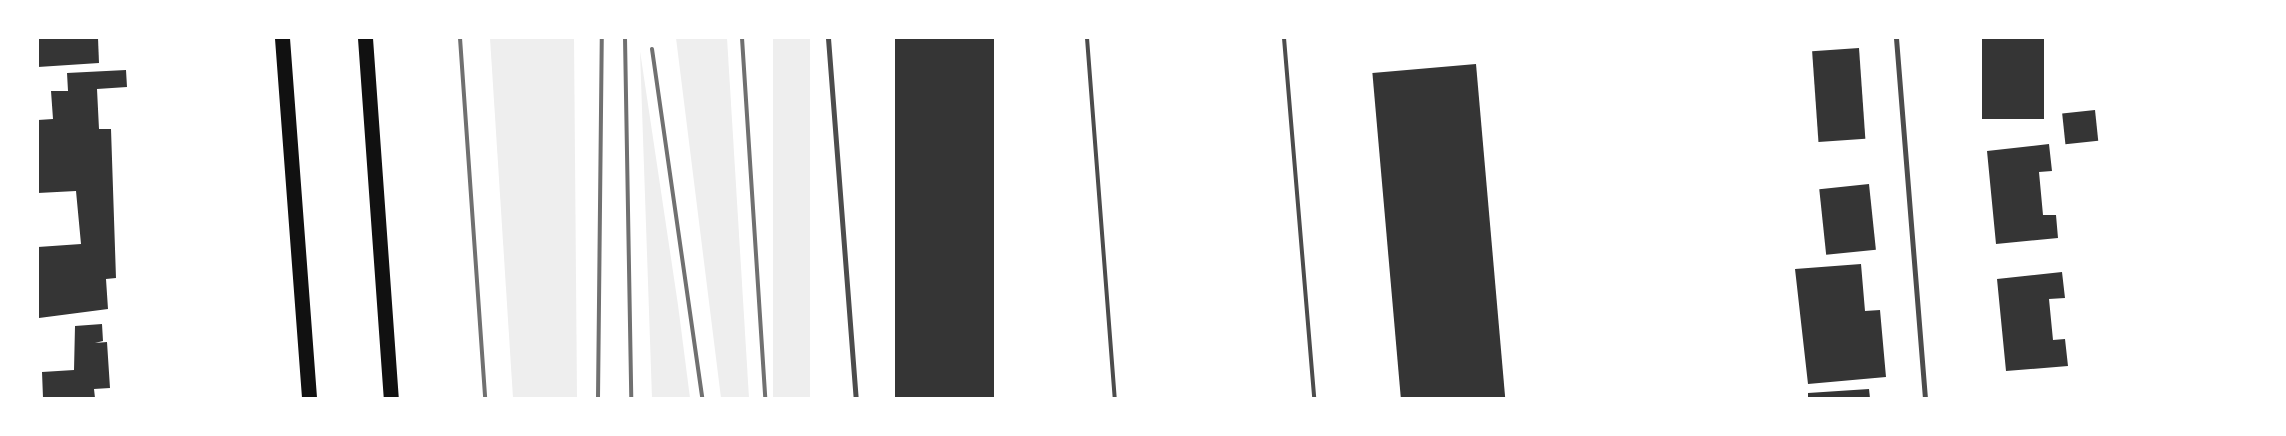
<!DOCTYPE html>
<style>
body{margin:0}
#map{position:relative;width:2286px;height:436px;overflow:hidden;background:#fff;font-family:Georgia,serif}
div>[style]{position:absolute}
.green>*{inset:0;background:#eee;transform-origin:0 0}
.building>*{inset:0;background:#353535;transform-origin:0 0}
.service>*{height:4px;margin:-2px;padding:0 2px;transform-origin:2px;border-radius:2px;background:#4c4c4c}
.minor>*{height:5px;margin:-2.5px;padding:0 2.5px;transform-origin:2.5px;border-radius:2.5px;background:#4c4c4c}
.motorway>*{height:15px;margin:-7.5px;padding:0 7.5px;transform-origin:7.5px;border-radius:7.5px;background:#111}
.rail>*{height:4px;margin:-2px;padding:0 2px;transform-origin:2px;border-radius:2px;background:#707070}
span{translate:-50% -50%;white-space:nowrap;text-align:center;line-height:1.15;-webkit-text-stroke:4.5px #fff;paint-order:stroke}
.frame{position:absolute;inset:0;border:39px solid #fff;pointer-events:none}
</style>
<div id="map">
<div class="green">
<i style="clip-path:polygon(490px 38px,574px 38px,577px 398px,513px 398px)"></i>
<i style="clip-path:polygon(676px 38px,727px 38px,749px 398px,721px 398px)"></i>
<i style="left:773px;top:38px;width:37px;height:361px"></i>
<i style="clip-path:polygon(640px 51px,678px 305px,690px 398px,652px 398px)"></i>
</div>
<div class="building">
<i style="clip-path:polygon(38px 38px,98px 38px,99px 63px,38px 67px)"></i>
<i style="left:895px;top:38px;width:99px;height:361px"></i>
<i style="left:1982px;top:38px;width:62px;height:81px"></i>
<i style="left:1859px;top:48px;width:91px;height:47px;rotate:86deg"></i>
<i style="left:1476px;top:64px;width:335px;height:104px;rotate:85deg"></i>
<i style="clip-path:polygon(126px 70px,127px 87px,97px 89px,99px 129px,111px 129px,116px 278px,106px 279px,108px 309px,39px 318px,38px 247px,81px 244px,76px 191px,38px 193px,38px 120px,53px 119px,51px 91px,68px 91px,67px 73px)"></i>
<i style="left:2095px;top:110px;width:31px;height:33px;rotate:84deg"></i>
<i style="clip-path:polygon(2049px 144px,2052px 171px,2039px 172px,2043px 215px,2056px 215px,2058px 238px,1996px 244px,1987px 151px)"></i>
<i style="left:1869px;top:184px;width:66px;height:50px;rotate:84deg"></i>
<i style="clip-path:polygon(1861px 264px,1865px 311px,1880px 310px,1886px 377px,1808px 384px,1795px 269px)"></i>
<i style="clip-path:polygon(2062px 272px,2065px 298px,2049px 299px,2053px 340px,2065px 339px,2068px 366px,2006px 371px,1997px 279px)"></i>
<i style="clip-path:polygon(102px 324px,103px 341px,95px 343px,107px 342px,110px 388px,94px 389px,95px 398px,43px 398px,42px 372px,74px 370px,75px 326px)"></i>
<i style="clip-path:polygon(1869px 389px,1870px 398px,1808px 398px,1808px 393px)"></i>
</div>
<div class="service">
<i style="left:1087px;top:38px;width:361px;rotate:85.6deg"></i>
<i style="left:1284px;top:38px;width:361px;rotate:85.2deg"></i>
</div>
<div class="minor">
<i style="left:828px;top:38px;width:361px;rotate:85.6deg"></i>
<i style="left:1896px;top:38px;width:361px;rotate:85.4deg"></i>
</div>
<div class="motorway">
<i style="left:282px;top:38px;width:361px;rotate:85.7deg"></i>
<i style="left:365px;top:38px;width:361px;rotate:85.9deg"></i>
</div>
<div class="rail">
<i style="left:460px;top:38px;width:361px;rotate:86deg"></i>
<i style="left:625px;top:38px;width:360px;rotate:89deg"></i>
<i style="left:742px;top:38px;width:361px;rotate:86.3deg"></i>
<i style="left:652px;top:49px;width:353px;rotate:81.8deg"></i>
<i style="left:598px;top:398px;width:360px;rotate:-89.4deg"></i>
</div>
<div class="frame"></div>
</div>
